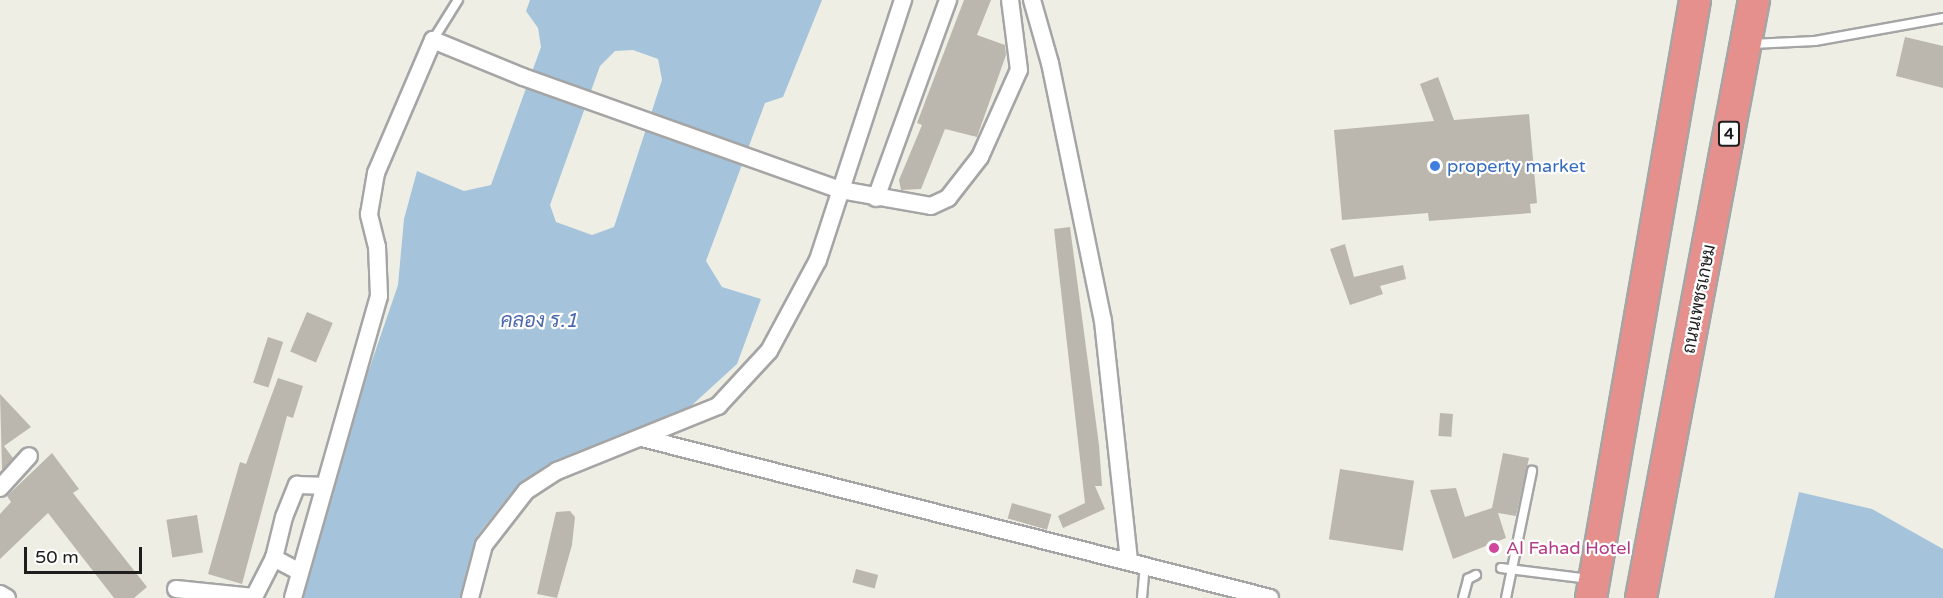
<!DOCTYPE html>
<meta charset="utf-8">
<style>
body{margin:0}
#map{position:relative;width:1943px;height:598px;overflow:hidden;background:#efeee5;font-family:"Varela Round",Sarabun,sans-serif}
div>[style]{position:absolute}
.water>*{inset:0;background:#a5c4dc}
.building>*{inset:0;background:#bcb7ae;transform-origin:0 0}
.roads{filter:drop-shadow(2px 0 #a5a5a5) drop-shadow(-2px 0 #a5a5a5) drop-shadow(0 2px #a5a5a5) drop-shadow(0 -2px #a5a5a5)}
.lane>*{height:8px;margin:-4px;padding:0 4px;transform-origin:4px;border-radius:4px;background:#fff}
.street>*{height:16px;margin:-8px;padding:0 8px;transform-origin:8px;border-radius:8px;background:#fff}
.highway>*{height:30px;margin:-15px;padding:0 15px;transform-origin:15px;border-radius:15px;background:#e6908d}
.dots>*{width:16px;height:16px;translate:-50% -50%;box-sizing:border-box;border:3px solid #fff;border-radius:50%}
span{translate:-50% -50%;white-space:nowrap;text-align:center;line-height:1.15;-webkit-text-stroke:4.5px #fff;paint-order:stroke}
.shield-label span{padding:2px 4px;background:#fff;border:2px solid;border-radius:4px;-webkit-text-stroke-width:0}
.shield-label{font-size:16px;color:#1e1e1e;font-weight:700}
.shop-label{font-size:18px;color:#366cbe}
.left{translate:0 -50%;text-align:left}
.street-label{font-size:18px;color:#1e1e1e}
.hotel-label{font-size:18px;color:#b23c85}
.water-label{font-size:20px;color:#4b67ad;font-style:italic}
.scale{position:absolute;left:24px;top:547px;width:118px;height:27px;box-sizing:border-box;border:3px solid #1e1e1e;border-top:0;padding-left:8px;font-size:18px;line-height:21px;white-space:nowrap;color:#1e1e1e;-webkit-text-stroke:4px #fff;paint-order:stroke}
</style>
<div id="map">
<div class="water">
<i style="clip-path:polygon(evenodd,530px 0,822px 0,783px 97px,765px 103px,706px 261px,722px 287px,761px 299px,737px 364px,691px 406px,547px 465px,511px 493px,477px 536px,461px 598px,303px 598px,330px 483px,398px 285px,404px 219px,417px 171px,464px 191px,491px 185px,541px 47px,538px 28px,526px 11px,530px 0,633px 50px,658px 59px,662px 80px,614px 227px,592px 235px,556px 222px,550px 205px,600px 66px,615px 51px,633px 50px)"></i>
<i style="clip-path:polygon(1799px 492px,1872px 509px,1943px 549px,1943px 598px,1774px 598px)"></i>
</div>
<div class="building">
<i style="clip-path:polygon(964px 0,991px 0,977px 35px,1005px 45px,1006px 55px,977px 137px,945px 129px,921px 189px,901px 190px,899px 180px,922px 125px,917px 123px)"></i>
<i style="clip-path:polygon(1905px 37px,1943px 46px,1943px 88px,1896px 76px)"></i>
<i style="clip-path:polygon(1438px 77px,1454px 120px,1529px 114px,1537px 203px,1530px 204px,1531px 213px,1429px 221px,1428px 213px,1342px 220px,1334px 130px,1434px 121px,1420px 84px)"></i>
<i style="clip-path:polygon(1070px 227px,1099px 445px,1102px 486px,1095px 486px,1105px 509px,1063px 528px,1058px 516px,1085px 503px,1054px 229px)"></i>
<i style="clip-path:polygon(1345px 244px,1354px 277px,1403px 265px,1406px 279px,1380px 286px,1383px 294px,1350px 305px,1330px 249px)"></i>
<i style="left:307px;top:312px;width:28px;height:43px;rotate:23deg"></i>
<i style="left:268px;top:337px;width:16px;height:48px;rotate:18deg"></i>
<i style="clip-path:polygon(278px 378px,303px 386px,293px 418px,287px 416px,242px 584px,208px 574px,240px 462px,246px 464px)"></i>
<i style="clip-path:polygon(0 394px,31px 427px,4px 446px,13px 458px,2px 470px)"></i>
<i style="left:1440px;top:413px;width:13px;height:23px;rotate:4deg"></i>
<i style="clip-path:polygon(52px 453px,79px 489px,73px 493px,147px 587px,134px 598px,114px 598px,48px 513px,0 559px,0 514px,11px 502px,7px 496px)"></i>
<i style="clip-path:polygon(1503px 453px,1529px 458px,1516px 516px,1498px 513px,1506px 538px,1453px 559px,1430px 490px,1456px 488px,1465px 517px,1492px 508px)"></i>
<i style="left:1340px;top:469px;width:75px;height:71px;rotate:9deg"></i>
<i style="left:1012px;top:503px;width:41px;height:16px;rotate:16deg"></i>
<i style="clip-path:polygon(570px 511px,575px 517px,572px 545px,557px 598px,537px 594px,556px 512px)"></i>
<i style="left:197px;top:515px;width:38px;height:31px;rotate:81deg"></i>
<i style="left:856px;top:569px;width:23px;height:14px;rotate:15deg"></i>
</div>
<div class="roads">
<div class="lane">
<i style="left:433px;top:40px;width:47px;rotate:-58deg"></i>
<i style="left:1752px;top:44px;width:63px;rotate:-2.7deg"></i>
<i style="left:1815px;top:41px;width:130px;rotate:-10.2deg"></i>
<i style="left:1501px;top:568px;width:89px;rotate:7.1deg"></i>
<i style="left:1142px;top:598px;width:32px;rotate:-85deg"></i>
<i style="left:1463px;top:598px;width:20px;rotate:-75deg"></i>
<i style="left:1468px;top:579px;width:9px;rotate:-27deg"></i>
<i style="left:1506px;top:598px;width:130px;rotate:-78.4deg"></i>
</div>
<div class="street">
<i style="left:1032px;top:0;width:66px;rotate:74.1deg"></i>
<i style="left:1050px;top:63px;width:263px;rotate:78.4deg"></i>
<i style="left:1103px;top:321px;width:241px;rotate:83.8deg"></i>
<i style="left:876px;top:198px;width:211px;rotate:-70deg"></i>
<i style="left:642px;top:438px;width:648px;rotate:14.29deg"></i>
<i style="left:0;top:488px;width:43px;rotate:-47.8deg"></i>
<i style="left:300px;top:572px;width:30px;rotate:-152deg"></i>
<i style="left:274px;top:558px;width:42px;rotate:-76.3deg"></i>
<i style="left:284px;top:517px;width:35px;rotate:-68deg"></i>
<i style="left:297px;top:485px;width:24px;rotate:2deg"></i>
<i style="left:176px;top:589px;width:78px;rotate:5.9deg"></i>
<i style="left:254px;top:597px;width:44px;rotate:-62.9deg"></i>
<i style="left:0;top:594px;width:8px;rotate:30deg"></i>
<i style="left:293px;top:598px;width:314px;rotate:-74.1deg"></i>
<i style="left:379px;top:296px;width:49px;rotate:-92.3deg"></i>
<i style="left:377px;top:247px;width:34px;rotate:-104deg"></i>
<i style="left:369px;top:214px;width:42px;rotate:-80.3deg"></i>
<i style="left:376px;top:173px;width:145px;rotate:-66.8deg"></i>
<i style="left:433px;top:40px;width:97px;rotate:22.3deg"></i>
<i style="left:523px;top:77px;width:337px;rotate:19.6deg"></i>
<i style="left:841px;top:190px;width:91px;rotate:10.1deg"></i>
<i style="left:931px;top:206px;width:19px;rotate:-25deg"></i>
<i style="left:948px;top:198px;width:52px;rotate:-52deg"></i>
<i style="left:980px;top:157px;width:95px;rotate:-65.9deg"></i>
<i style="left:1019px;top:70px;width:71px;rotate:-97.3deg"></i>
<i style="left:470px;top:598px;width:55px;rotate:-75.2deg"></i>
<i style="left:484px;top:545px;width:68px;rotate:-52.1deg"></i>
<i style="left:526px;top:491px;width:37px;rotate:-33deg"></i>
<i style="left:557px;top:471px;width:174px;rotate:-22deg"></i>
<i style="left:718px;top:406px;width:75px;rotate:-47.2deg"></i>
<i style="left:769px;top:351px;width:103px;rotate:-61.7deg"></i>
<i style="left:818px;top:260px;width:274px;rotate:-71.9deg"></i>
</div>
<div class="highway">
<i style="left:1591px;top:598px;width:607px;rotate:-80.13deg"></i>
<i style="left:1641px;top:598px;width:609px;rotate:-79.3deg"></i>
</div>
</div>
<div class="dots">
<i style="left:1435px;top:166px;background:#3f7fe0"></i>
<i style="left:1494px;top:548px;background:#d1479c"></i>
</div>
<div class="shield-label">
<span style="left:1729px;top:134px">4</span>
</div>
<div class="shop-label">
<span class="left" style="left:1447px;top:166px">property market</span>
</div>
<div class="street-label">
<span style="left:1699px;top:299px;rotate:-79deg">ถนนเพชรเกษม</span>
</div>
<div class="hotel-label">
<span class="left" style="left:1506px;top:548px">Al Fahad Hotel</span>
</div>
<div class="water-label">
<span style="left:539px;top:321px">คลอง ร.1</span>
</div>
<div class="scale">50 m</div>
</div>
